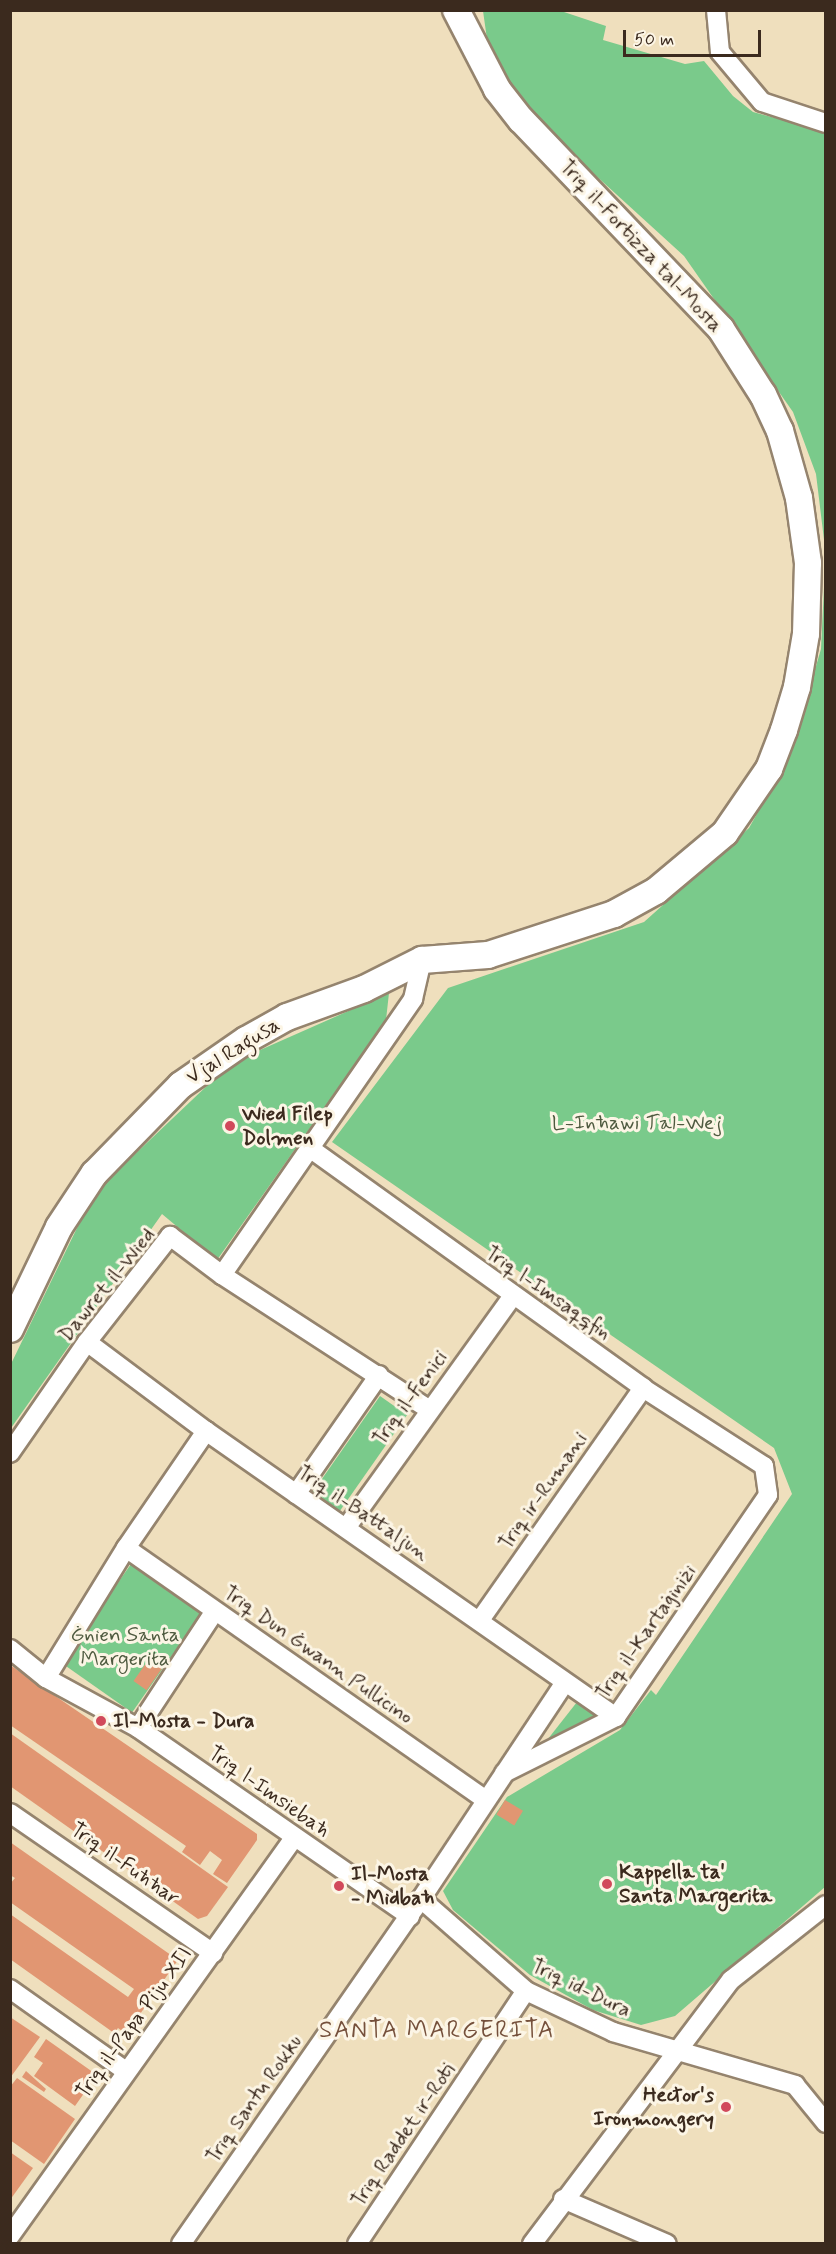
<!DOCTYPE html>
<meta charset="utf-8">
<style>
body{margin:0}
#map{position:relative;width:836px;height:2254px;overflow:hidden;background:#efdfbd;font-family:Mynerve,sans-serif}
div>[style]{position:absolute}
.green>*{inset:0;background:#7aca8b;transform-origin:0 0}
.building>*{inset:0;background:#e19672;transform-origin:0 0}
.roads{filter:drop-shadow(2px 0 #95846e) drop-shadow(-2px 0 #95846e) drop-shadow(0 2px #95846e) drop-shadow(0 -2px #95846e)}
.street>*{height:18px;margin:-9px;padding:0 9px;transform-origin:9px;border-radius:9px;background:#fff}
.secondary>*{height:26px;margin:-13px;padding:0 13px;transform-origin:13px;border-radius:13px;background:#fff}
.dots>*{width:16px;height:16px;translate:-50% -50%;box-sizing:border-box;border:3px solid #fcf5e5;border-radius:50%}
span{translate:-50% -50%;white-space:nowrap;text-align:center;line-height:1.15;-webkit-text-stroke:6px #fcf5e5;paint-order:stroke}
.street-label{font-size:21px;color:#3b2a1e}
.poi-label{font-size:21px;color:#3b2a1e;font-weight:700}
.left{translate:0 -50%;text-align:left}
.right{translate:-100% -50%;text-align:right}
.park-label{font-size:21px;color:#4e5a3f}
.quarter-label{font-size:24px;color:#75503b;letter-spacing:1.5px}
.frame{position:absolute;inset:0;border:12px solid #3b2a1e;pointer-events:none}
.scale{position:absolute;left:623px;top:30px;width:138px;height:27px;box-sizing:border-box;border:3px solid #3b2a1e;border-top:0;padding-left:8px;font-size:18px;line-height:21px;white-space:nowrap;color:#3b2a1e;-webkit-text-stroke:4px #fcf5e5;paint-order:stroke}
</style>
<div id="map">
<div class="green">
<i style="clip-path:polygon(483px 11px,561px 11px,606px 26px,603px 40px,685px 64px,704px 61px,733px 96px,753px 112px,825px 131px,825px 548px,816px 474px,793px 412px,684px 256px,537px 122px,489px 53px)"></i>
<i style="clip-path:polygon(825px 567px,825px 1887px,675px 2016px,641px 2025px,593px 2010px,530px 1975px,453px 1910px,443px 1891px,507px 1797px,620px 1730px,651px 1690px,656px 1695px,792px 1494px,774px 1448px,332px 1142px,448px 988px,644px 922px,749px 828px,790px 755px,821px 649px)"></i>
<i style="clip-path:polygon(389px 993px,386px 1020px,217px 1260px,162px 1214px,11px 1428px,10px 1366px,94px 1193px,231px 1063px)"></i>
<i style="left:380px;top:1396px;width:33px;height:119px;rotate:35deg"></i>
<i style="left:131px;top:1564px;width:86px;height:121px;rotate:35deg"></i>
<i style="clip-path:polygon(577px 1702px,599px 1717px,544px 1744px)"></i>
</div>
<div class="building">
<i style="left:149px;top:1659px;width:16px;height:27px;rotate:35deg"></i>
<i style="clip-path:polygon(10px 1665px,257px 1834px,257px 1840px,227px 1883px,213px 1874px,222px 1860px,210px 1851px,200px 1865px,182px 1852px,186px 1846px,10px 1725px)"></i>
<i style="clip-path:polygon(10px 1733px,228px 1887px,207px 1916px,198px 1919px,10px 1786px)"></i>
<i style="left:505px;top:1800px;width:21px;height:17px;rotate:31deg"></i>
<i style="clip-path:polygon(10px 1842px,178px 1960px,126px 2034px,118px 2028px,114px 2033px,10px 1959px,10px 1914px,128px 1997px,134px 1989px,10px 1902px,10px 1884px,15px 1878px,10px 1875px)"></i>
<i style="clip-path:polygon(10px 2017px,40px 2037px,10px 2078px)"></i>
<i style="clip-path:polygon(46px 2039px,97px 2075px,75px 2106px,34px 2076px,43px 2063px,34px 2057px)"></i>
<i style="clip-path:polygon(26px 2071px,46px 2089px,44px 2092px,22px 2077px)"></i>
<i style="clip-path:polygon(17px 2078px,75px 2119px,44px 2164px,10px 2140px,10px 2087px)"></i>
<i style="clip-path:polygon(10px 2152px,33px 2168px,10px 2200px)"></i>
</div>
<div class="roads">
<div class="street">
<i style="left:716px;top:10px;width:42px;rotate:84.6deg"></i>
<i style="left:720px;top:52px;width:65px;rotate:50deg"></i>
<i style="left:762px;top:102px;width:67px;rotate:18.2deg"></i>
<i style="left:311px;top:1149px;width:409px;rotate:35.7deg"></i>
<i style="left:643px;top:1388px;width:144px;rotate:32.8deg"></i>
<i style="left:764px;top:1466px;width:29px;rotate:82deg"></i>
<i style="left:768px;top:1495px;width:269px;rotate:124.4deg"></i>
<i style="left:616px;top:1717px;width:125px;rotate:153.4deg"></i>
<i style="left:222px;top:1275px;width:246px;rotate:33deg"></i>
<i style="left:87px;top:1342px;width:149px;rotate:36.8deg"></i>
<i style="left:206px;top:1431px;width:500px;rotate:34.9deg"></i>
<i style="left:10px;top:1453px;width:135px;rotate:-55.3deg"></i>
<i style="left:87px;top:1342px;width:135px;rotate:-51.9deg"></i>
<i style="left:170px;top:1236px;width:65px;rotate:36.9deg"></i>
<i style="left:222px;top:1275px;width:336px;rotate:-55.3deg"></i>
<i style="left:413px;top:999px;width:40px;rotate:-77deg"></i>
<i style="left:296px;top:1494px;width:145px;rotate:-55.1deg"></i>
<i style="left:346px;top:1528px;width:286px;rotate:-54.3deg"></i>
<i style="left:126px;top:1548px;width:438px;rotate:35deg"></i>
<i style="left:480px;top:1620px;width:284px;rotate:-54.9deg"></i>
<i style="left:10px;top:1649px;width:46px;rotate:38.9deg"></i>
<i style="left:46px;top:1678px;width:105px;rotate:28.5deg"></i>
<i style="left:138px;top:1728px;width:331px;rotate:34.7deg"></i>
<i style="left:46px;top:1678px;width:153px;rotate:-58.4deg"></i>
<i style="left:126px;top:1548px;width:142px;rotate:-55.6deg"></i>
<i style="left:138px;top:1728px;width:140px;rotate:-56.7deg"></i>
<i style="left:10px;top:1813px;width:247px;rotate:34.6deg"></i>
<i style="left:421px;top:1899px;width:140px;rotate:41.2deg"></i>
<i style="left:526px;top:1991px;width:96px;rotate:25.2deg"></i>
<i style="left:613px;top:2032px;width:190px;rotate:16.2deg"></i>
<i style="left:795px;top:2085px;width:49px;rotate:50.8deg"></i>
<i style="left:10px;top:1989px;width:142px;rotate:35.3deg"></i>
<i style="left:563px;top:2199px;width:113px;rotate:23.4deg"></i>
<i style="left:10px;top:2236px;width:489px;rotate:-54.5deg"></i>
<i style="left:181px;top:2244px;width:420px;rotate:-55.2deg"></i>
<i style="left:421px;top:1899px;width:260px;rotate:-56.4deg"></i>
<i style="left:357px;top:2244px;width:304px;rotate:-56.3deg"></i>
<i style="left:532px;top:2244px;width:331px;rotate:-53deg"></i>
<i style="left:731px;top:1980px;width:121px;rotate:-38.3deg"></i>
</div>
<div class="secondary">
<i style="left:10px;top:1329px;width:113px;rotate:-64.3deg"></i>
<i style="left:59px;top:1227px;width:64px;rotate:-56.6deg"></i>
<i style="left:94px;top:1174px;width:124px;rotate:-45.7deg"></i>
<i style="left:181px;top:1085px;width:79px;rotate:-34.7deg"></i>
<i style="left:246px;top:1040px;width:47px;rotate:-29.3deg"></i>
<i style="left:287px;top:1017px;width:82px;rotate:-20deg"></i>
<i style="left:364px;top:989px;width:65px;rotate:-26.6deg"></i>
<i style="left:422px;top:960px;width:66px;rotate:-4.3deg"></i>
<i style="left:488px;top:955px;width:133px;rotate:-18deg"></i>
<i style="left:614px;top:914px;width:48px;rotate:-28.7deg"></i>
<i style="left:656px;top:891px;width:90px;rotate:-40deg"></i>
<i style="left:725px;top:833px;width:78px;rotate:-55.5deg"></i>
<i style="left:769px;top:769px;width:42px;rotate:-69deg"></i>
<i style="left:784px;top:730px;width:45px;rotate:-73.2deg"></i>
<i style="left:797px;top:687px;width:54px;rotate:-80.4deg"></i>
<i style="left:806px;top:634px;width:71px;rotate:-88.4deg"></i>
<i style="left:808px;top:563px;width:66px;rotate:-97.9deg"></i>
<i style="left:799px;top:498px;width:70px;rotate:-105.8deg"></i>
<i style="left:780px;top:431px;width:40px;rotate:-115deg"></i>
<i style="left:763px;top:395px;width:78px;rotate:-122.5deg"></i>
<i style="left:721px;top:329px;width:289px;rotate:-133.7deg"></i>
<i style="left:521px;top:120px;width:39px;rotate:-128deg"></i>
<i style="left:497px;top:89px;width:89px;rotate:-117.4deg"></i>
</div>
</div>
<div class="dots">
<i style="left:230px;top:1126px;background:#d1495b"></i>
<i style="left:101px;top:1721px;background:#d1495b"></i>
<i style="left:607px;top:1884px;background:#d1495b"></i>
<i style="left:339px;top:1886px;background:#d1495b"></i>
<i style="left:726px;top:2107px;background:#d1495b"></i>
</div>
<div class="street-label">
<span style="left:641px;top:246px;rotate:47deg">Triq il-Fortizza tal-Mosta</span>
<span style="left:233px;top:1051px;rotate:-32deg">Vjal Ragusa</span>
<span style="left:107px;top:1285px;rotate:-51deg">Dawret il-Wied</span>
<span style="left:548px;top:1293px;rotate:35deg">Triq l-Imsaqqfin</span>
<span style="left:410px;top:1398px;rotate:-54deg">Triq il-Fenici</span>
<span style="left:543px;top:1491px;rotate:-55deg">Triq ir-Rumani</span>
<span style="left:363px;top:1513px;rotate:34deg">Triq il-Battaljun</span>
<span style="left:646px;top:1632px;rotate:-55deg">Triq il-Kartaġiniżi</span>
<span style="left:318px;top:1655px;rotate:35deg">Triq Dun Ġwann Pullicino</span>
<span style="left:269px;top:1792px;rotate:35deg">Triq l-Imsiebaħ</span>
<span style="left:125px;top:1864px;rotate:35deg">Triq il-Fuħħar</span>
<span style="left:581px;top:1988px;rotate:26deg">Triq id-Dura</span>
<span style="left:134px;top:2023px;rotate:-54deg">Triq il-Papa Piju XII</span>
<span style="left:254px;top:2099px;rotate:-55deg">Triq Santu Rokku</span>
<span style="left:403px;top:2135px;rotate:-56deg">Triq Raddet ir-Roti</span>
</div>
<div class="poi-label">
<span class="left" style="left:242px;top:1126px">Wied Filep<br>Dolmen</span>
<span class="left" style="left:113px;top:1721px">Il-Mosta - Dura</span>
<span class="left" style="left:619px;top:1884px">Kappella ta'<br>Santa Margerita</span>
<span class="left" style="left:351px;top:1886px">Il-Mosta<br>- Midbaħ</span>
<span class="right" style="left:714px;top:2107px">Hector's<br>Ironmongery</span>
</div>
<div class="park-label">
<span style="left:637px;top:1123px">L-Inħawi Tal-Wej</span>
<span style="left:125px;top:1647px">Ġnien Santa<br>Margerita</span>
</div>
<div class="quarter-label">
<span style="left:437px;top:2031px">SANTA MARGERITA</span>
</div>
<div class="frame"></div>
<div class="scale">50 m</div>
</div>
